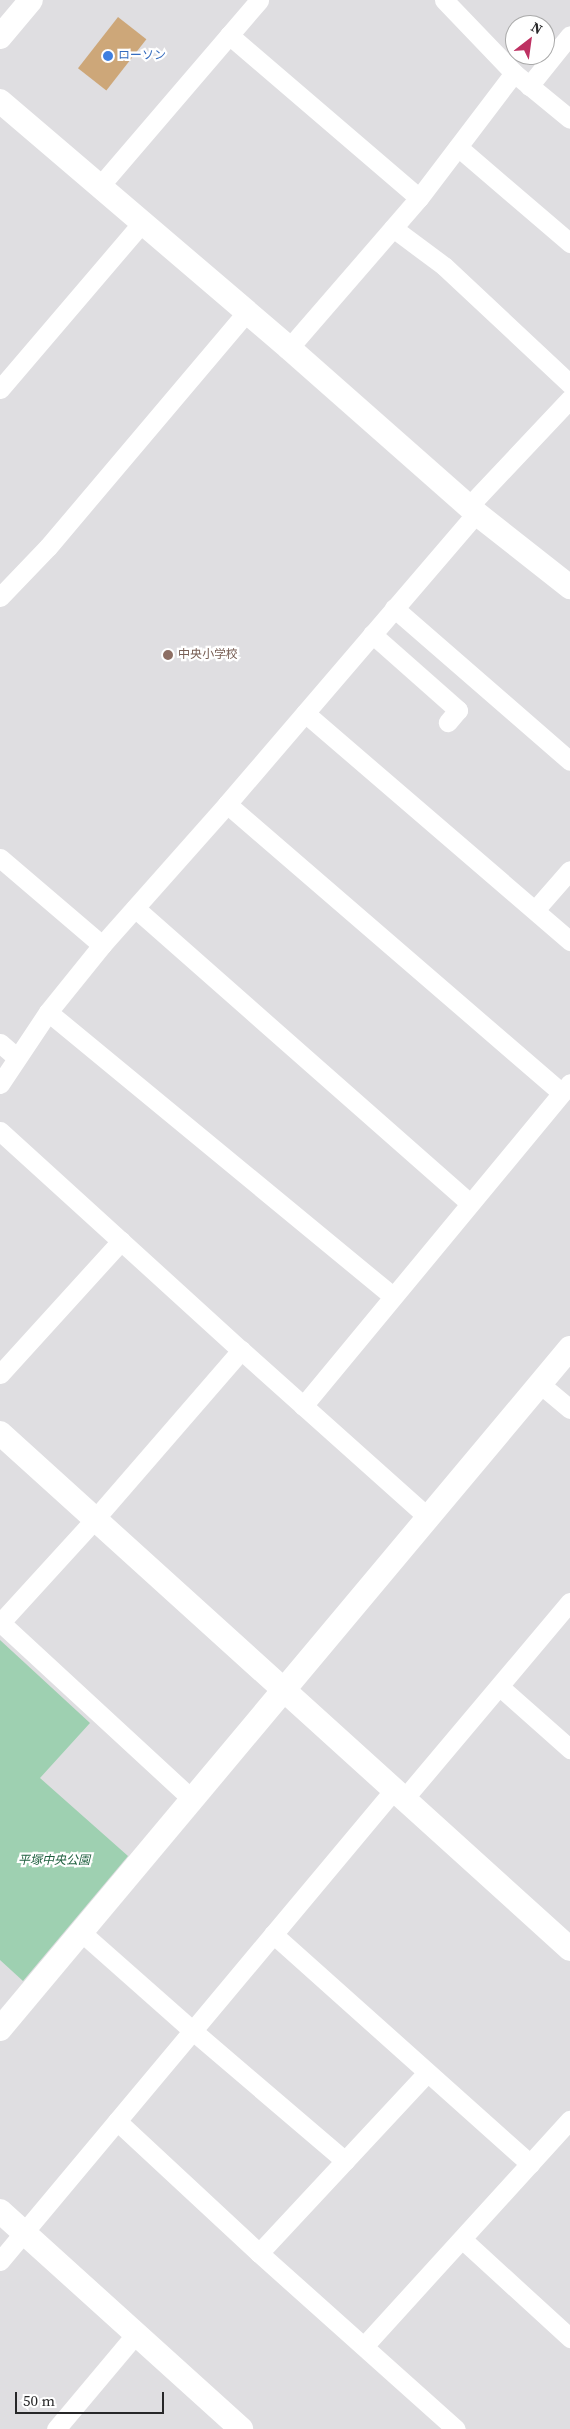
<!DOCTYPE html>
<meta charset="utf-8">
<style>
body{margin:0}
#map{position:relative;width:570px;height:2429px;overflow:hidden;background:#dfdee1;font-family:"Source Serif 4","Noto Sans JP",serif}
div>[style]{position:absolute}
.green>*{inset:0;background:#9ed0b1}
.building>*{inset:0;background:#cda779;transform-origin:0 0}
.minor>*{height:19px;margin:-9.5px;padding:0 9.5px;transform-origin:9.5px;border-radius:9.5px;background:#fff}
.tertiary>*{height:24px;margin:-12px;padding:0 12px;transform-origin:12px;border-radius:12px;background:#fff}
.dots>*{width:14px;height:14px;translate:-50% -50%;box-sizing:border-box;border:2px solid #fff;border-radius:50%}
span{translate:-50% -50%;white-space:nowrap;text-align:center;line-height:1.15;-webkit-text-stroke:4.5px #fff;paint-order:stroke}
.shop-label{font-size:12px;color:#366cbe}
.left{translate:0 -50%;text-align:left}
.education-label{font-size:12px;color:#785e54}
.park-label{font-size:12px;color:#206140;font-style:italic}
.north{position:absolute;left:505px;top:15px;width:50px;height:50px;box-sizing:border-box;background:#fff;border:1px solid #a9a9a9;border-radius:50%;rotate:30deg;font-size:14px;font-weight:700;line-height:20px;text-align:center;color:#272728}
.north::after{content:'';display:block;margin:auto;width:18px;height:22px;background:#be3162;clip-path:polygon(50% 0,100% 100%,50% 72%,0 100%)}
.scale{position:absolute;left:15px;top:2392px;width:149px;height:22px;box-sizing:border-box;border:2px solid #272728;border-top:0;padding-left:6px;font-size:15px;line-height:18px;white-space:nowrap;color:#272728;-webkit-text-stroke:4px #fff;paint-order:stroke}
</style>
<div id="map">
<div class="green">
<i style="clip-path:polygon(0 1640px,90px 1723px,40px 1778px,128px 1856px,23px 1981px,0 1960px)"></i>
</div>
<div class="building">
<i style="left:118px;top:17px;width:36px;height:65px;rotate:38deg"></i>
</div>
<div class="minor">
<i style="left:444px;top:0;width:101px;rotate:46.2deg"></i>
<i style="left:514px;top:73px;width:72px;rotate:39.4deg"></i>
<i style="left:229px;top:35px;width:250px;rotate:40.6deg"></i>
<i style="left:529px;top:86px;width:65px;rotate:-51.2deg"></i>
<i style="left:458px;top:147px;width:148px;rotate:40.6deg"></i>
<i style="left:99px;top:187px;width:246px;rotate:-49.4deg"></i>
<i style="left:393px;top:228px;width:64px;rotate:36.7deg"></i>
<i style="left:444px;top:266px;width:173px;rotate:43.1deg"></i>
<i style="left:289px;top:348px;width:198px;rotate:-49.1deg"></i>
<i style="left:419px;top:198px;width:157px;rotate:-52.8deg"></i>
<i style="left:0;top:389px;width:217px;rotate:-49.5deg"></i>
<i style="left:469px;top:506px;width:147px;rotate:-46.7deg"></i>
<i style="left:0;top:597px;width:69px;rotate:-46.2deg"></i>
<i style="left:48px;top:547px;width:307px;rotate:-49.8deg"></i>
<i style="left:394px;top:608px;width:233px;rotate:41deg"></i>
<i style="left:372px;top:634px;width:115px;rotate:41.5deg"></i>
<i style="left:458px;top:710px;width:16px;rotate:130deg"></i>
<i style="left:305px;top:713px;width:350px;rotate:40.7deg"></i>
<i style="left:227px;top:804px;width:442px;rotate:40.8deg"></i>
<i style="left:0;top:858px;width:134px;rotate:40.5deg"></i>
<i style="left:135px;top:908px;width:446px;rotate:41.4deg"></i>
<i style="left:535px;top:910px;width:53px;rotate:-48.8deg"></i>
<i style="left:48px;top:1012px;width:446px;rotate:39.5deg"></i>
<i style="left:0;top:1043px;width:21px;rotate:41deg"></i>
<i style="left:0;top:1084px;width:87px;rotate:-56.3deg"></i>
<i style="left:48px;top:1012px;width:86px;rotate:-51.1deg"></i>
<i style="left:102px;top:945px;width:188px;rotate:-48.4deg"></i>
<i style="left:227px;top:804px;width:383px;rotate:-49.4deg"></i>
<i style="left:0;top:1131px;width:326px;rotate:42.3deg"></i>
<i style="left:241px;top:1350px;width:251px;rotate:41.8deg"></i>
<i style="left:0;top:1374px;width:180px;rotate:-47.7deg"></i>
<i style="left:540px;top:1384px;width:39px;rotate:40deg"></i>
<i style="left:303px;top:1406px;width:419px;rotate:-50.4deg"></i>
<i style="left:0;top:1622px;width:261px;rotate:42.7deg"></i>
<i style="left:1px;top:1622px;width:138px;rotate:-47.6deg"></i>
<i style="left:94px;top:1520px;width:225px;rotate:-49.1deg"></i>
<i style="left:500px;top:1687px;width:94px;rotate:41.5deg"></i>
<i style="left:403px;top:1800px;width:259px;rotate:-49.9deg"></i>
<i style="left:81px;top:1932px;width:149px;rotate:41.5deg"></i>
<i style="left:193px;top:2031px;width:200px;rotate:40.5deg"></i>
<i style="left:273px;top:1934px;width:345px;rotate:41.8deg"></i>
<i style="left:117px;top:2121px;width:194px;rotate:42.9deg"></i>
<i style="left:259px;top:2253px;width:264px;rotate:41.8deg"></i>
<i style="left:462px;top:2239px;width:147px;rotate:42.5deg"></i>
<i style="left:259px;top:2253px;width:246px;rotate:-47deg"></i>
<i style="left:0;top:2261px;width:613px;rotate:-50.1deg"></i>
<i style="left:364px;top:2346px;width:306px;rotate:-47.7deg"></i>
<i style="left:56px;top:2429px;width:123px;rotate:-50deg"></i>
</div>
<div class="tertiary">
<i style="left:0;top:37px;width:48px;rotate:-50deg"></i>
<i style="left:0;top:101px;width:380px;rotate:40.5deg"></i>
<i style="left:289px;top:348px;width:249px;rotate:41.4deg"></i>
<i style="left:476px;top:513px;width:120px;rotate:38.2deg"></i>
<i style="left:0;top:1433px;width:769px;rotate:42.15deg"></i>
<i style="left:0;top:2029px;width:888px;rotate:-50.07deg"></i>
<i style="left:0;top:2211px;width:325px;rotate:42.1deg"></i>
</div>
<div class="dots">
<i style="left:108px;top:56px;background:#3f7fe0"></i>
<i style="left:168px;top:655px;background:#8d6e63"></i>
</div>
<div class="shop-label">
<span class="left" style="left:118px;top:56px">ローソン</span>
</div>
<div class="education-label">
<span class="left" style="left:178px;top:655px">中央小学校</span>
</div>
<div class="park-label">
<span style="left:54px;top:1861px">平塚中央公園</span>
</div>
<div class="north">N</div>
<div class="scale">50 m</div>
</div>
